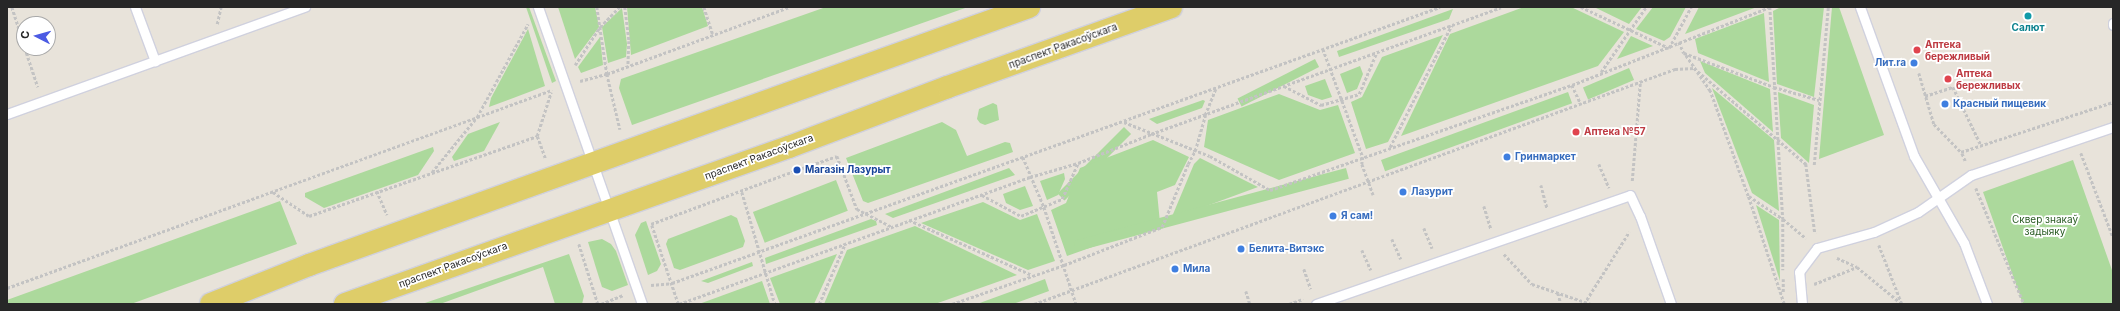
<!DOCTYPE html>
<meta charset="utf-8">
<style>
body{margin:0}
#map{position:relative;width:2120px;height:311px;overflow:hidden;background:#e8e3da;font-family:Inter,sans-serif}
div>[style]{position:absolute}
.green>*{inset:0;background:#acd99c;transform-origin:0 0}
.path>*{height:2.5px;margin-top:-1.25px;transform-origin:0;background:repeating-linear-gradient(90deg,#c3c3c3 0 3px,transparent 0 5px)}
.roads{filter:drop-shadow(1px 0 #d0d1de) drop-shadow(-1px 0 #d0d1de) drop-shadow(0 1px #d0d1de) drop-shadow(0 -1px #d0d1de)}
.service>*{height:9px;margin:-4.5px;padding:0 4.5px;transform-origin:4.5px;border-radius:4.5px;background:#fff}
.primary>*{height:22px;margin:-11px;padding:0 11px;transform-origin:11px;border-radius:11px;background:#decd69}
.dots>*{width:11px;height:11px;translate:-50% -50%;box-sizing:border-box;border:2px solid #fff;border-radius:50%}
span{translate:-50% -50%;white-space:nowrap;text-align:center;line-height:1.15;-webkit-text-stroke:3.5px #fff;paint-order:stroke}
.culture-label{font-size:10px;color:#0d838f;font-weight:700}
.health-label{font-size:10px;color:#be3a42;font-weight:700}
.left{translate:0 -50%;text-align:left}
.street-label{font-size:10px;color:#272727}
.shop-label{font-size:10px;color:#366cbe;font-weight:700}
.right{translate:-100% -50%;text-align:right}
.transit-label{font-size:10px;color:#164399;font-weight:700}
.park-label{font-size:10px;color:#285a21}
.frame{position:absolute;inset:0;border:8px solid #272727;pointer-events:none}
.north{position:absolute;left:16px;top:16px;width:40px;height:40px;box-sizing:border-box;background:#fff;border:1px solid #a9a9a9;border-radius:50%;rotate:276deg;font-size:11px;font-weight:700;line-height:16px;text-align:center;color:#272727}
.north::after{content:'';display:block;margin:auto;width:14px;height:18px;background:#4c5be3;clip-path:polygon(50% 0,100% 100%,50% 72%,0 100%)}
</style>
<div id="map">
<div class="green">
<i style="clip-path:polygon(526px 7px,529px 7px,556px 81px,552px 83px)"></i>
<i style="clip-path:polygon(558px 7px,595px 7px,599px 27px,575px 59px)"></i>
<i style="clip-path:polygon(627px 7px,702px 7px,708px 26px,631px 55px)"></i>
<i style="clip-path:polygon(826px 7px,968px 7px,632px 125px,619px 88px,621px 79px)"></i>
<i style="clip-path:polygon(1524px 7px,1571px 7px,1624px 32px,1598px 66px,1401px 136px,1450px 34px)"></i>
<i style="clip-path:polygon(1594px 7px,1642px 7px,1629px 24px)"></i>
<i style="clip-path:polygon(1653px 7px,1686px 7px,1670px 37px,1664px 41px,1636px 29px)"></i>
<i style="clip-path:polygon(1699px 7px,1757px 7px,1685px 34px)"></i>
<i style="clip-path:polygon(1781px 7px,1824px 7px,1814px 97px,1777px 84px,1773px 11px)"></i>
<i style="clip-path:polygon(1832px 7px,1839px 7px,1884px 135px,1819px 159px)"></i>
<i style="clip-path:polygon(622px 8px,627px 44px,626px 57px,608px 63px,602px 27px)"></i>
<i style="clip-path:polygon(1453px 9px,1449px 19px,1339px 57px,1337px 51px)"></i>
<i style="clip-path:polygon(1764px 13px,1769px 82px,1698px 53px,1695px 39px)"></i>
<i style="clip-path:polygon(528px 29px,545px 86px,489px 107px,491px 98px)"></i>
<i style="clip-path:polygon(1443px 35px,1388px 142px,1366px 149px,1351px 102px,1362px 97px,1382px 57px)"></i>
<i style="clip-path:polygon(1631px 36px,1653px 46px,1617px 59px)"></i>
<i style="clip-path:polygon(600px 37px,603px 65px,581px 73px,578px 67px)"></i>
<i style="left:1315px;top:59px;width:9px;height:87px;rotate:63deg"></i>
<i style="clip-path:polygon(1700px 61px,1770px 89px,1773px 132px,1705px 73px)"></i>
<i style="clip-path:polygon(1360px 66px,1363px 74px,1357px 89px,1347px 93px,1340px 74px)"></i>
<i style="left:1629px;top:68px;width:13px;height:50px;rotate:67deg"></i>
<i style="clip-path:polygon(1325px 79px,1332px 97px,1322px 100px,1308px 95px,1305px 86px)"></i>
<i style="clip-path:polygon(1712px 88px,1774px 140px,1779px 211px,1752px 193px)"></i>
<i style="left:1568px;top:92px;width:12px;height:199px;rotate:70deg"></i>
<i style="clip-path:polygon(1778px 92px,1814px 105px,1809px 163px,1781px 138px)"></i>
<i style="clip-path:polygon(1279px 94px,1320px 110px,1338px 105px,1355px 153px,1279px 180px,1204px 147px,1208px 120px)"></i>
<i style="clip-path:polygon(1203px 100px,1205px 101px,1202px 108px,1157px 124px,1149px 119px)"></i>
<i style="clip-path:polygon(993px 103px,997px 105px,999px 120px,985px 125px,980px 123px,977px 119px,979px 109px)"></i>
<i style="clip-path:polygon(500px 122px,484px 151px,454px 161px,452px 157px,468px 134px)"></i>
<i style="clip-path:polygon(942px 122px,956px 130px,967px 156px,1005px 142px,1010px 143px,1013px 152px,868px 203px,863px 201px,846px 158px)"></i>
<i style="left:1124px;top:127px;width:10px;height:94px;rotate:45deg"></i>
<i style="clip-path:polygon(1153px 140px,1189px 157px,1175px 185px,1157px 192px,1160px 223px,1067px 256px,1051px 210px,1066px 203px,1080px 168px)"></i>
<i style="clip-path:polygon(433px 147px,434px 151px,418px 175px,324px 208px,305px 197px,305px 193px)"></i>
<i style="clip-path:polygon(1200px 158px,1258px 187px,1171px 219px,1194px 164px)"></i>
<i style="clip-path:polygon(2073px 160px,2113px 273px,2113px 304px,2023px 304px,1983px 192px)"></i>
<i style="clip-path:polygon(1009px 168px,1015px 175px,893px 218px,885px 214px)"></i>
<i style="left:1346px;top:168px;width:11px;height:282px;rotate:75deg"></i>
<i style="clip-path:polygon(1064px 173px,1065px 179px,1058px 195px,1047px 200px,1040px 181px)"></i>
<i style="left:836px;top:180px;width:33px;height:89px;rotate:69deg"></i>
<i style="clip-path:polygon(1025px 186px,1033px 206px,1020px 210px,1006px 203px,1003px 194px)"></i>
<i style="clip-path:polygon(280px 201px,297px 244px,131px 304px,7px 304px,7px 300px)"></i>
<i style="clip-path:polygon(983px 202px,1020px 220px,1037px 214px,1055px 261px,1028px 270px,921px 223px)"></i>
<i style="clip-path:polygon(1756px 205px,1779px 220px,1780px 281px)"></i>
<i style="clip-path:polygon(731px 215px,737px 218px,745px 241px,743px 247px,680px 270px,674px 268px,666px 244px,668px 239px)"></i>
<i style="clip-path:polygon(871px 219px,876px 221px,877px 225px,766px 264px,765px 258px)"></i>
<i style="clip-path:polygon(646px 221px,661px 264px,657px 271px,648px 275px,635px 235px,641px 223px)"></i>
<i style="clip-path:polygon(915px 226px,1017px 275px,935px 304px,824px 304px,847px 250px)"></i>
<i style="clip-path:polygon(602px 239px,611px 244px,616px 251px,628px 285px,612px 291px,602px 287px,588px 242px)"></i>
<i style="clip-path:polygon(569px 254px,584px 296px,582px 304px,555px 304px,543px 267px,440px 304px,422px 304px)"></i>
<i style="clip-path:polygon(837px 254px,814px 304px,780px 304px,770px 278px)"></i>
<i style="clip-path:polygon(752px 262px,753px 266px,708px 283px,701px 281px)"></i>
<i style="clip-path:polygon(1045px 279px,1049px 291px,1013px 304px,977px 304px)"></i>
<i style="clip-path:polygon(762px 281px,770px 304px,699px 304px)"></i>
</div>
<div class="path">
<i style="left:12px;top:7px;width:39px;rotate:72deg"></i>
<i style="left:597px;top:7px;width:68px;rotate:81.5deg"></i>
<i style="left:607px;top:74px;width:57px;rotate:76.7deg"></i>
<i style="left:625px;top:7px;width:34px;rotate:83deg"></i>
<i style="left:629px;top:41px;width:24px;rotate:92deg"></i>
<i style="left:704px;top:7px;width:28px;rotate:72deg"></i>
<i style="left:1581px;top:7px;width:97px;rotate:25deg"></i>
<i style="left:1669px;top:48px;width:47px;rotate:-61.8deg"></i>
<i style="left:1770px;top:7px;width:212px;rotate:86.5deg"></i>
<i style="left:1783px;top:219px;width:51px;rotate:90deg"></i>
<i style="left:217px;top:24px;width:17px;rotate:-77deg"></i>
<i style="left:1679px;top:42px;width:12px;rotate:66deg"></i>
<i style="left:25px;top:48px;width:41px;rotate:71.6deg"></i>
<i style="left:1323px;top:49px;width:115px;rotate:69.7deg"></i>
<i style="left:1363px;top:157px;width:7px;rotate:98deg"></i>
<i style="left:1362px;top:164px;width:33px;rotate:70deg"></i>
<i style="left:575px;top:65px;width:45px;rotate:-56.7deg"></i>
<i style="left:600px;top:27px;width:28px;rotate:-46deg"></i>
<i style="left:1601px;top:72px;width:79px;rotate:-55.3deg"></i>
<i style="left:1919px;top:73px;width:53px;rotate:73.6deg"></i>
<i style="left:1934px;top:124px;width:39px;rotate:46deg"></i>
<i style="left:580px;top:81px;width:28px;rotate:-15deg"></i>
<i style="left:607px;top:74px;width:194px;rotate:-20.2deg"></i>
<i style="left:1572px;top:85px;width:21px;rotate:65deg"></i>
<i style="left:1284px;top:86px;width:42px;rotate:27.2deg"></i>
<i style="left:1321px;top:105px;width:40px;rotate:-16deg"></i>
<i style="left:1359px;top:94px;width:43px;rotate:-67deg"></i>
<i style="left:1925px;top:96px;width:29px;rotate:-18deg"></i>
<i style="left:1953px;top:87px;width:64px;rotate:64.2deg"></i>
<i style="left:1124px;top:122px;width:92px;rotate:21.6deg"></i>
<i style="left:1210px;top:156px;width:69px;rotate:29.5deg"></i>
<i style="left:1270px;top:190px;width:320px;rotate:-19.2deg"></i>
<i style="left:1572px;top:85px;width:213px;rotate:-21.5deg"></i>
<i style="left:1390px;top:147px;width:136px;rotate:-63.2deg"></i>
<i style="left:2081px;top:153px;width:90px;rotate:69.1deg"></i>
<i style="left:1023px;top:157px;width:54px;rotate:67.2deg"></i>
<i style="left:1044px;top:207px;width:101px;rotate:71.6deg"></i>
<i style="left:545px;top:158px;width:23px;rotate:-110deg"></i>
<i style="left:537px;top:136px;width:46px;rotate:-72.3deg"></i>
<i style="left:1965px;top:161px;width:10px;rotate:-114deg"></i>
<i style="left:1961px;top:152px;width:160px;rotate:-18.2deg"></i>
<i style="left:1599px;top:164px;width:26px;rotate:67deg"></i>
<i style="left:1814px;top:165px;width:159px;rotate:-84.9deg"></i>
<i style="left:432px;top:172px;width:71px;rotate:-50.7deg"></i>
<i style="left:477px;top:117px;width:106px;rotate:-61.3deg"></i>
<i style="left:1632px;top:181px;width:98px;rotate:-85.3deg"></i>
<i style="left:1541px;top:185px;width:24px;rotate:75deg"></i>
<i style="left:1976px;top:188px;width:126px;rotate:67.5deg"></i>
<i style="left:377px;top:191px;width:26px;rotate:67deg"></i>
<i style="left:273px;top:192px;width:43px;rotate:33.7deg"></i>
<i style="left:309px;top:216px;width:242px;rotate:-19.3deg"></i>
<i style="left:742px;top:192px;width:117px;rotate:73.6deg"></i>
<i style="left:982px;top:195px;width:44px;rotate:28.3deg"></i>
<i style="left:1021px;top:216px;width:44px;rotate:-22.5deg"></i>
<i style="left:1062px;top:199px;width:39px;rotate:-66deg"></i>
<i style="left:1749px;top:196px;width:41px;rotate:34.1deg"></i>
<i style="left:1783px;top:219px;width:30px;rotate:40deg"></i>
<i style="left:1484px;top:206px;width:24px;rotate:73deg"></i>
<i style="left:909px;top:220px;width:135px;rotate:24.1deg"></i>
<i style="left:1424px;top:228px;width:22px;rotate:68deg"></i>
<i style="left:1392px;top:239px;width:22px;rotate:66deg"></i>
<i style="left:579px;top:244px;width:63px;rotate:72.4deg"></i>
<i style="left:1879px;top:245px;width:63px;rotate:68.7deg"></i>
<i style="left:1362px;top:250px;width:22px;rotate:66deg"></i>
<i style="left:1504px;top:254px;width:41px;rotate:47deg"></i>
<i style="left:1532px;top:284px;width:62px;rotate:18.7deg"></i>
<i style="left:1837px;top:258px;width:22px;rotate:24deg"></i>
<i style="left:1857px;top:267px;width:58px;rotate:39.4deg"></i>
<i style="left:1304px;top:269px;width:21px;rotate:71deg"></i>
<i style="left:1814px;top:284px;width:46px;rotate:-21.6deg"></i>
<i style="left:651px;top:285px;width:21px;rotate:-5deg"></i>
<i style="left:672px;top:283px;width:816px;rotate:-19.77deg"></i>
<i style="left:7px;top:288px;width:580px;rotate:-19.97deg"></i>
<i style="left:1246px;top:291px;width:14px;rotate:73deg"></i>
<i style="left:1783px;top:292px;width:13px;rotate:-90deg"></i>
<i style="left:1558px;top:293px;width:11px;rotate:75deg"></i>
<i style="left:601px;top:304px;width:24px;rotate:-22deg"></i>
<i style="left:678px;top:304px;width:84px;rotate:-108.6deg"></i>
<i style="left:651px;top:224px;width:156px;rotate:-20.3deg"></i>
<i style="left:797px;top:170px;width:42px;rotate:-19.3deg"></i>
<i style="left:837px;top:156px;width:57px;rotate:69.3deg"></i>
<i style="left:857px;top:209px;width:38px;rotate:27deg"></i>
<i style="left:679px;top:304px;width:373px;rotate:-19.9deg"></i>
<i style="left:1030px;top:177px;width:50px;rotate:-16.3deg"></i>
<i style="left:1078px;top:163px;width:79px;rotate:-21.7deg"></i>
<i style="left:1151px;top:134px;width:372px;rotate:-19.9deg"></i>
<i style="left:819px;top:304px;width:65px;rotate:-66.6deg"></i>
<i style="left:952px;top:304px;width:119px;rotate:-19.2deg"></i>
<i style="left:1064px;top:265px;width:105px;rotate:-21.2deg"></i>
<i style="left:1162px;top:227px;width:68px;rotate:-67.6deg"></i>
<i style="left:1188px;top:164px;width:15px;rotate:-62deg"></i>
<i style="left:1195px;top:151px;width:37px;rotate:-74deg"></i>
<i style="left:1205px;top:115px;width:29px;rotate:-68deg"></i>
<i style="left:1034px;top:304px;width:683px;rotate:-20.13deg"></i>
<i style="left:1675px;top:69px;width:19px;rotate:-3deg"></i>
<i style="left:1694px;top:68px;width:148px;rotate:40.6deg"></i>
<i style="left:1806px;top:164px;width:70px;rotate:82.6deg"></i>
<i style="left:1289px;top:304px;width:15px;rotate:-20deg"></i>
<i style="left:1584px;top:304px;width:85px;rotate:-58deg"></i>
<i style="left:1784px;top:304px;width:114px;rotate:-108.4deg"></i>
<i style="left:1748px;top:196px;width:112px;rotate:-109.9deg"></i>
<i style="left:1710px;top:91px;width:46px;rotate:-124.4deg"></i>
<i style="left:1684px;top:53px;width:96px;rotate:20.7deg"></i>
<i style="left:1774px;top:87px;width:47px;rotate:16.1deg"></i>
</div>
<div class="roads">
<div class="service">
<i style="left:135px;top:7px;width:58px;rotate:69.7deg"></i>
<i style="left:538px;top:7px;width:315px;rotate:70.7deg"></i>
<i style="left:1860px;top:7px;width:158px;rotate:70.1deg"></i>
<i style="left:1914px;top:156px;width:100px;rotate:60.1deg"></i>
<i style="left:1964px;top:243px;width:65px;rotate:69.3deg"></i>
<i style="left:2113px;top:23px;width:2px;rotate:90deg"></i>
<i style="left:7px;top:114px;width:317px;rotate:-19.8deg"></i>
<i style="left:1316px;top:304px;width:332px;rotate:-19.1deg"></i>
<i style="left:1630px;top:195px;width:23px;rotate:65deg"></i>
<i style="left:1640px;top:216px;width:93px;rotate:70.6deg"></i>
<i style="left:1802px;top:304px;width:32px;rotate:-95deg"></i>
<i style="left:1799px;top:272px;width:30px;rotate:-53deg"></i>
<i style="left:1817px;top:248px;width:59px;rotate:-15.7deg"></i>
<i style="left:1874px;top:232px;width:48px;rotate:-24.4deg"></i>
<i style="left:1918px;top:212px;width:65px;rotate:-34.9deg"></i>
<i style="left:1971px;top:175px;width:150px;rotate:-18.7deg"></i>
</div>
<div class="primary">
<i style="left:211px;top:304px;width:105px;rotate:-21.7deg"></i>
<i style="left:309px;top:265px;width:765px;rotate:-19.71deg"></i>
<i style="left:345px;top:304px;width:471px;rotate:-19.5deg"></i>
<i style="left:789px;top:147px;width:170px;rotate:-20.7deg"></i>
<i style="left:948px;top:87px;width:237px;rotate:-19.7deg"></i>
</div>
</div>
<div class="dots">
<i style="left:2028px;top:16px;background:#0f9aa8"></i>
<i style="left:1917px;top:50px;background:#e0444e"></i>
<i style="left:1914px;top:63px;background:#3f7fe0"></i>
<i style="left:1948px;top:79px;background:#e0444e"></i>
<i style="left:1945px;top:104px;background:#3f7fe0"></i>
<i style="left:1576px;top:132px;background:#e0444e"></i>
<i style="left:1507px;top:157px;background:#3f7fe0"></i>
<i style="left:797px;top:170px;background:#1a4fb4"></i>
<i style="left:1403px;top:192px;background:#3f7fe0"></i>
<i style="left:1333px;top:216px;background:#3f7fe0"></i>
<i style="left:1241px;top:249px;background:#3f7fe0"></i>
<i style="left:1175px;top:269px;background:#3f7fe0"></i>
</div>
<div class="culture-label">
<span style="left:2028px;top:28px">Салют</span>
</div>
<div class="health-label">
<span class="left" style="left:1925px;top:50px">Аптека<br>бережливый</span>
<span class="left" style="left:1956px;top:79px">Аптека<br>бережливых</span>
<span class="left" style="left:1584px;top:132px">Аптека №57</span>
</div>
<div class="street-label">
<span style="left:1063px;top:46px;rotate:-20deg">праспект Ракасоўскага</span>
<span style="left:759px;top:157px;rotate:-20deg">праспект Ракасоўскага</span>
<span style="left:453px;top:265px;rotate:-20deg">праспект Ракасоўскага</span>
</div>
<div class="shop-label">
<span class="right" style="left:1906px;top:63px">Лит.ra</span>
<span class="left" style="left:1953px;top:104px">Красный пищевик</span>
<span class="left" style="left:1515px;top:157px">Гринмаркет</span>
<span class="left" style="left:1411px;top:192px">Лазурит</span>
<span class="left" style="left:1341px;top:216px">Я сам!</span>
<span class="left" style="left:1249px;top:249px">Белита-Витэкс</span>
<span class="left" style="left:1183px;top:269px">Мила</span>
</div>
<div class="transit-label">
<span class="left" style="left:805px;top:170px">Магазін Лазурыт</span>
</div>
<div class="park-label">
<span style="left:2045px;top:225px">Сквер знакаў<br>задыяку</span>
</div>
<div class="frame"></div>
<div class="north">С</div>
</div>
